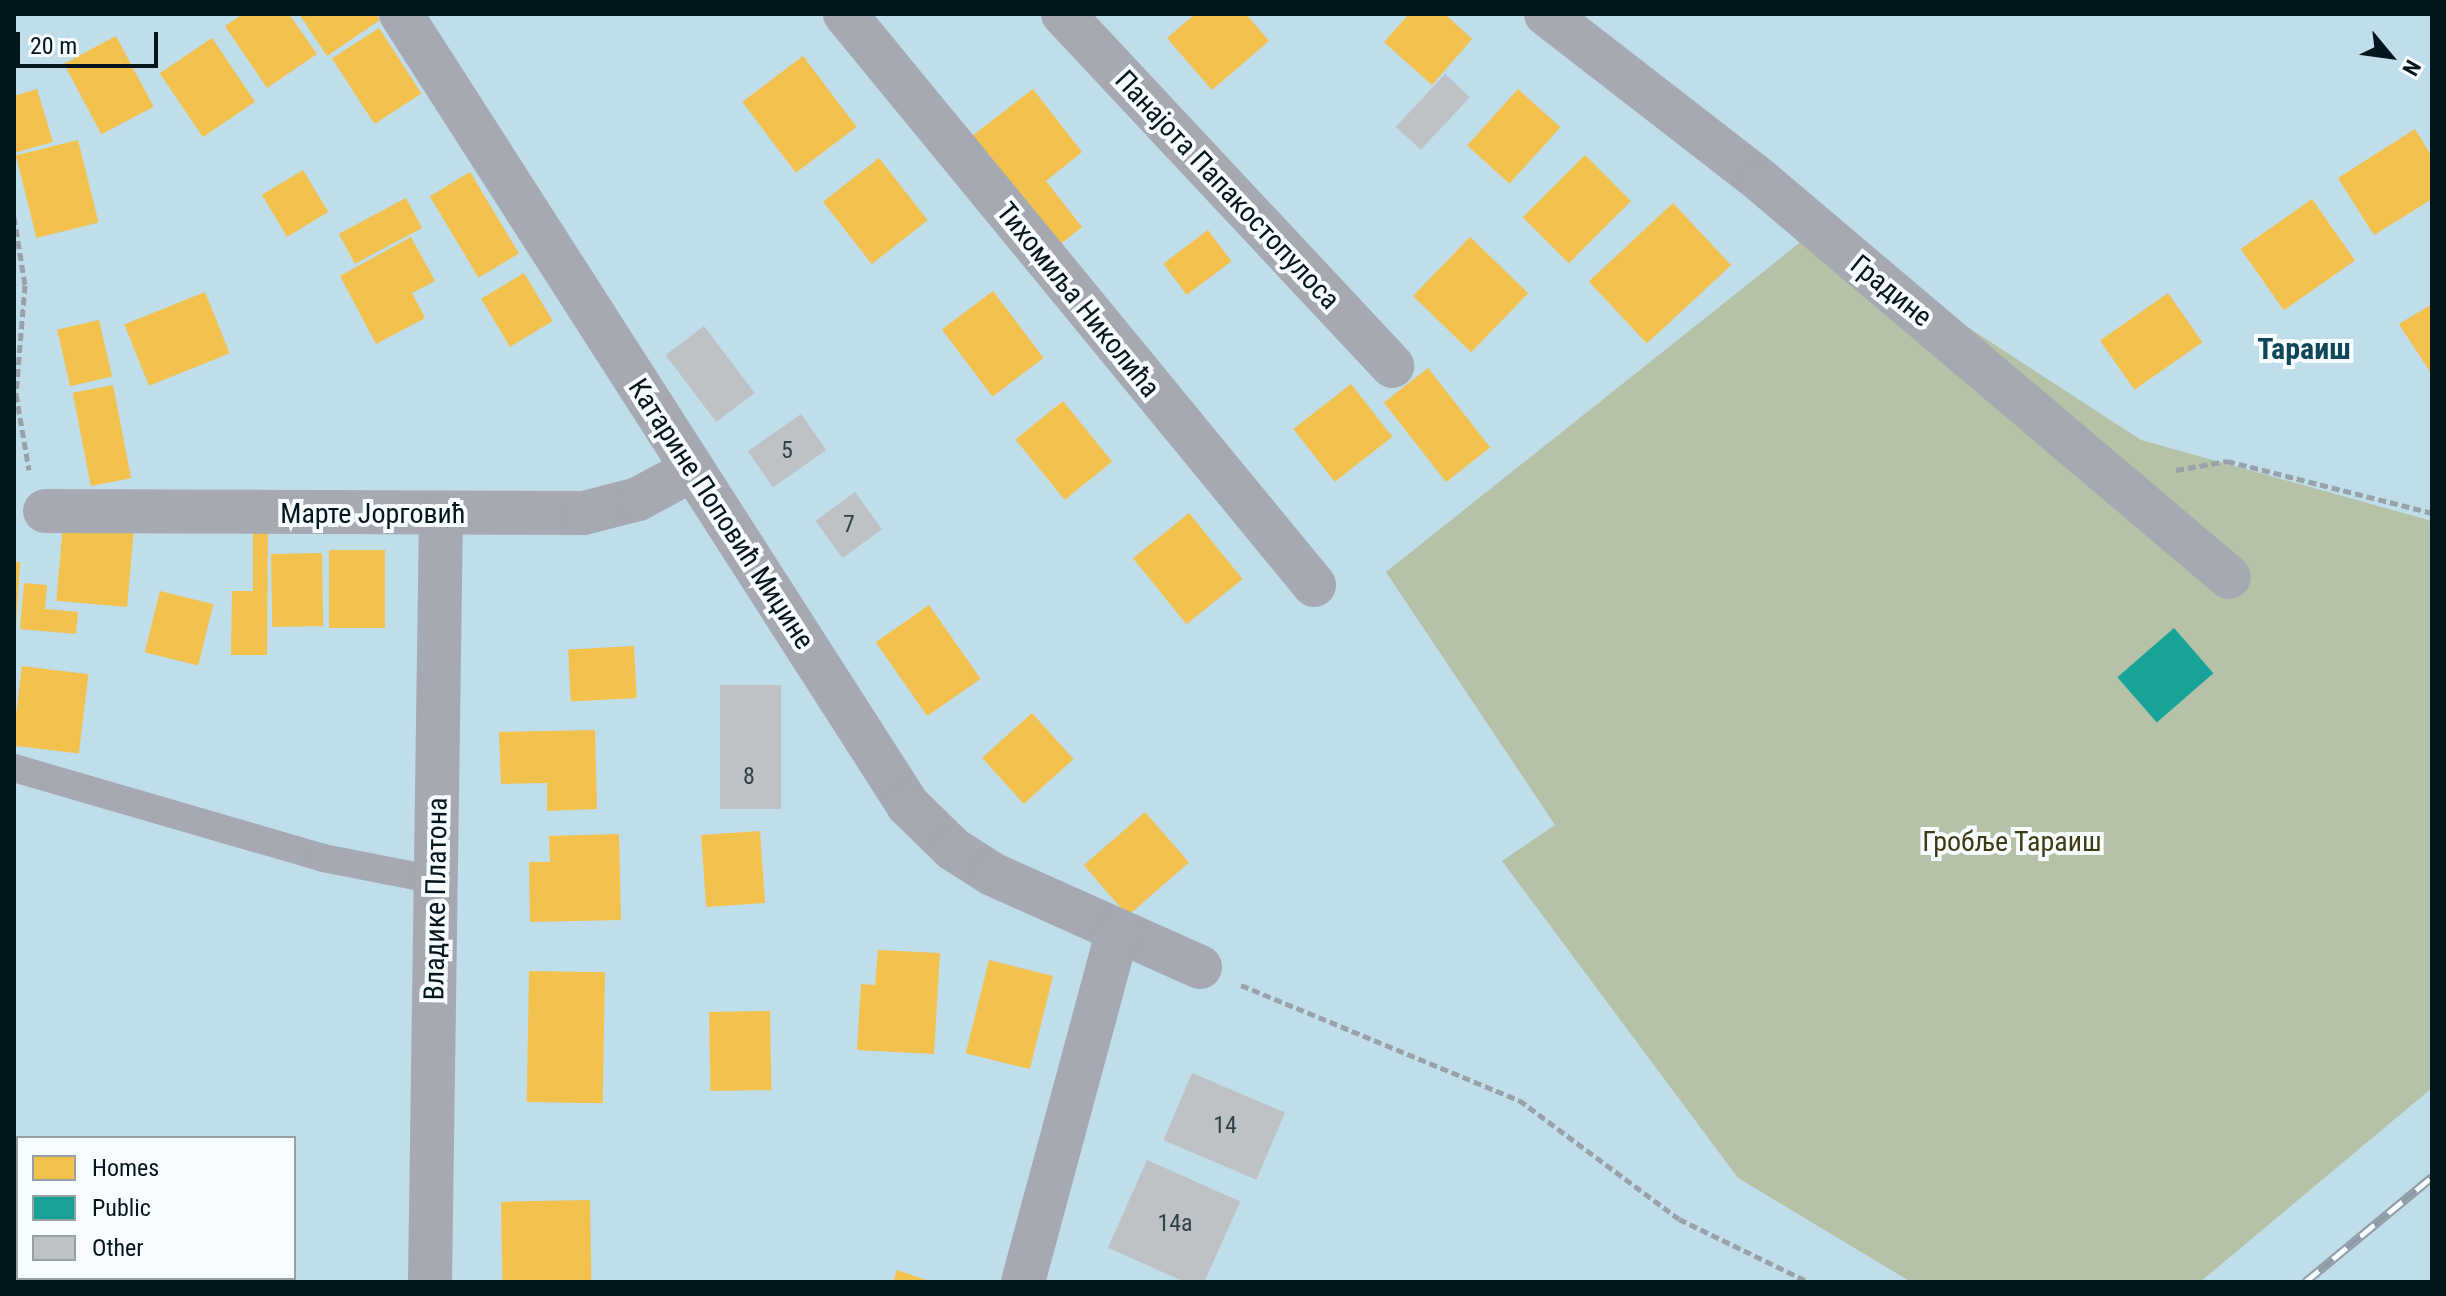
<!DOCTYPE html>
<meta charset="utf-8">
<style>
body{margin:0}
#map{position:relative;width:2446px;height:1296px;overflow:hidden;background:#c0ddea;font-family:"Roboto Condensed",sans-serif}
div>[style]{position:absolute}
.green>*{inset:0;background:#b6c2a8}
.homes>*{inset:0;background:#f2c14e;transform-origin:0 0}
.public>*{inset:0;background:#17a398;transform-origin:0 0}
.building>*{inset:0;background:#bec2c4;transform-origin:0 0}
.path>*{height:5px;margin-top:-2.5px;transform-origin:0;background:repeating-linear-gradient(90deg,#99a2a9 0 8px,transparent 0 12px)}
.lane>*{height:28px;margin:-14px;padding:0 14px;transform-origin:14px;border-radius:14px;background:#a6a9b1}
.street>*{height:44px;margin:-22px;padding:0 22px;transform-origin:22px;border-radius:22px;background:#a6a9b1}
.rail>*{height:9px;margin-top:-4.5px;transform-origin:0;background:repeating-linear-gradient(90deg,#f7fcfe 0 18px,#909ca5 0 36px);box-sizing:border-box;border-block:2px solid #909ca5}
span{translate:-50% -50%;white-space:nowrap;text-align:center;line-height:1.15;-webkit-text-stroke:8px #f7fcfe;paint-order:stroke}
.number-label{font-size:24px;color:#324148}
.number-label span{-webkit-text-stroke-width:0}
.street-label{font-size:28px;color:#03161e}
.park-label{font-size:28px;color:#3d3b11}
.neighbourhood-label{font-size:30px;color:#104659;font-weight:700}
.frame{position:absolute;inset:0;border:16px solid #03161e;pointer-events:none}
.legend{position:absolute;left:16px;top:1136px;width:280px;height:144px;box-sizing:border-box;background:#f7fcfe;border:2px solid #95a0a4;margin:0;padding:10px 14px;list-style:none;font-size:24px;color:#03161e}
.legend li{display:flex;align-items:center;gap:16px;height:40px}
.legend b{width:40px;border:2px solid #95a0a4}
.north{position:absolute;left:2350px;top:16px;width:80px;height:80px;-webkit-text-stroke:6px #f7fcfe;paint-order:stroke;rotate:119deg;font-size:22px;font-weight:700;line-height:32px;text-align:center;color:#03161e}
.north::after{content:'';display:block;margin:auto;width:28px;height:36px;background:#03161e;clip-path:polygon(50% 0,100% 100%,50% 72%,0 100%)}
.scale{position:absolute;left:16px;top:32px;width:142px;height:36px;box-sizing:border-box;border:4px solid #03161e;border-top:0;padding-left:10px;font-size:24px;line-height:28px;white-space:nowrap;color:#03161e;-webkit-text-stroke:6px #f7fcfe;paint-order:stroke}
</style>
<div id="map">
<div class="green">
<i style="clip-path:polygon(1817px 229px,2141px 440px,2432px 521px,2432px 1088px,2200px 1282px,1911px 1282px,1738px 1178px,1502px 861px,1555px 825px,1386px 572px)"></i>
</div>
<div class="homes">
<i style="clip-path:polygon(243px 14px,289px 14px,317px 54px,267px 88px,225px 26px)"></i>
<i style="clip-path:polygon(299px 14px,376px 14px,380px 20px,327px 56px)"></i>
<i style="clip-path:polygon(1195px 14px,1246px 14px,1269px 41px,1212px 90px,1167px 38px)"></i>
<i style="clip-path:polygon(1409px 14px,1445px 14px,1472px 39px,1432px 85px,1384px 42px)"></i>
<i style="left:379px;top:28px;width:78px;height:56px;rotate:57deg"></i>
<i style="left:116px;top:36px;width:80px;height:59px;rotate:62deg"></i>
<i style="left:212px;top:38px;width:77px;height:63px;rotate:56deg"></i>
<i style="left:803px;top:56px;width:89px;height:76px;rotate:53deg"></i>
<i style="clip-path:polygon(37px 89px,53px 142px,14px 153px,14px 96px)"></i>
<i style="clip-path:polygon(1033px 89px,1082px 152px,1046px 181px,1082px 227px,1054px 249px,968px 139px)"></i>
<i style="left:1518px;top:89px;width:57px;height:76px;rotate:42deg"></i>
<i style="clip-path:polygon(2415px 129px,2432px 157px,2432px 199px,2374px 235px,2338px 178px)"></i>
<i style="left:78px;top:140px;width:85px;height:64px;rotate:76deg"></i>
<i style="left:1585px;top:155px;width:65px;height:88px;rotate:45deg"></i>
<i style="left:879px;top:158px;width:79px;height:71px;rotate:52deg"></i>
<i style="left:303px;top:170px;width:49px;height:48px;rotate:59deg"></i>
<i style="left:470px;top:172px;width:95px;height:47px;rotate:59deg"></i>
<i style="left:406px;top:198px;width:34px;height:76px;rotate:62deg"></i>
<i style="left:2312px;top:199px;width:75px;height:87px;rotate:55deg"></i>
<i style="left:1673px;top:203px;width:85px;height:115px;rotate:47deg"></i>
<i style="left:1208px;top:230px;width:39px;height:56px;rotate:53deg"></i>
<i style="clip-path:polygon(411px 237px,435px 281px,412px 293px,425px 318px,376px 344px,340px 276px)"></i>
<i style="left:1470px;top:237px;width:81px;height:82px;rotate:44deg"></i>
<i style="left:524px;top:273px;width:56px;height:50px;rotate:59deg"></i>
<i style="left:993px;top:291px;width:84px;height:64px;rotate:53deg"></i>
<i style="left:205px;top:292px;width:66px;height:87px;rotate:68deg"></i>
<i style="left:2168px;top:293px;width:60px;height:83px;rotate:55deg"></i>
<i style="clip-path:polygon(2432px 304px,2432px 375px,2399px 324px)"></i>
<i style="left:99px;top:320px;width:58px;height:43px;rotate:77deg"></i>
<i style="left:1428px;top:368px;width:101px;height:56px;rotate:52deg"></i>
<i style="left:1351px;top:384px;width:67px;height:73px;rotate:52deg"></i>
<i style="left:113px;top:385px;width:95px;height:41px;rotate:79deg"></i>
<i style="left:1063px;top:401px;width:78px;height:61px;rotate:51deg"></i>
<i style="left:1189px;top:513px;width:85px;height:72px;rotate:51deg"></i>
<i style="left:63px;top:525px;width:71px;height:76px;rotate:5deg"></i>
<i style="clip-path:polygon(253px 528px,268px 528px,267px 655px,231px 655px,232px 591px,253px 591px)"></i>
<i style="left:329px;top:550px;width:56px;height:78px"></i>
<i style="left:322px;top:553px;width:73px;height:51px;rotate:89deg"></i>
<i style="clip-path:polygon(14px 562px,20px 562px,16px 628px,14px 628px)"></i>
<i style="clip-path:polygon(24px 583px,47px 585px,45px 609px,78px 612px,76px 634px,20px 629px)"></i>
<i style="left:160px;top:591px;width:55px;height:63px;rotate:14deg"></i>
<i style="left:929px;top:605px;width:90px;height:65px;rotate:55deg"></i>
<i style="left:634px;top:646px;width:52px;height:66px;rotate:87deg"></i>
<i style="left:22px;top:666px;width:67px;height:80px;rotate:7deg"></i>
<i style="left:1032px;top:713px;width:62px;height:67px;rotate:48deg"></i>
<i style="clip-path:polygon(595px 730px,597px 809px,547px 811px,547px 783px,501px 784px,499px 732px)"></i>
<i style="left:1145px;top:812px;width:67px;height:81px;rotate:49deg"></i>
<i style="left:760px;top:831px;width:72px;height:59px;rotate:86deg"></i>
<i style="clip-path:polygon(619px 834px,621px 920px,530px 922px,529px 862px,550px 862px,549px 836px)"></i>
<i style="clip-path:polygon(878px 950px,940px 953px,934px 1054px,857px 1050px,861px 984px,875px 985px)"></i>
<i style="left:989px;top:960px;width:66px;height:96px;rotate:14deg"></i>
<i style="left:529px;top:971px;width:76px;height:131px;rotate:1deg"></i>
<i style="left:770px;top:1011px;width:79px;height:61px;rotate:89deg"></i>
<i style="left:590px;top:1200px;width:82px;height:89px;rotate:89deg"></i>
<i style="clip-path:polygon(897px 1270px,929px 1281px,929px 1282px,893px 1282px)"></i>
</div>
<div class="public">
<i style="left:2174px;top:628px;width:60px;height:75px;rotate:49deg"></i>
</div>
<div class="building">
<i style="left:1445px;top:74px;width:34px;height:72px;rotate:43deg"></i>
<i style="left:704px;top:326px;width:84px;height:48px;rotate:53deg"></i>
<i style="left:801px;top:414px;width:44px;height:65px;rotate:55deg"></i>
<i style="left:855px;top:492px;width:46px;height:49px;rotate:54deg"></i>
<i style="left:781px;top:685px;width:124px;height:61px;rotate:90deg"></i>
<i style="left:1192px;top:1073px;width:101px;height:73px;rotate:23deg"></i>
<i style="left:1147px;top:1160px;width:102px;height:96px;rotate:24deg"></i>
</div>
<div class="path">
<i style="left:14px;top:217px;width:69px;rotate:80.8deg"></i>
<i style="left:25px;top:285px;width:109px;rotate:94.7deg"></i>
<i style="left:16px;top:394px;width:77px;rotate:80.3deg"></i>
<i style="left:2176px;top:470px;width:52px;rotate:-10deg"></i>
<i style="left:2227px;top:461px;width:211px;rotate:14.2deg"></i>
<i style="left:1241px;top:985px;width:301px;rotate:22.5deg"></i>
<i style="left:1519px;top:1100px;width:199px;rotate:36.6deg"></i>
<i style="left:1679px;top:1219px;width:144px;rotate:25.9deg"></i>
</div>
<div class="lane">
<i style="left:14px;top:768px;width:322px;rotate:16.2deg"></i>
<i style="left:323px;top:858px;width:115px;rotate:11deg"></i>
</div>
<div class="street">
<i style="left:401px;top:14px;width:940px;rotate:57.34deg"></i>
<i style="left:908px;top:805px;width:63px;rotate:44.4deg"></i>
<i style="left:953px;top:849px;width:46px;rotate:32.7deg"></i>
<i style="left:992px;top:874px;width:228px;rotate:24.1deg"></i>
<i style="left:845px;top:14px;width:739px;rotate:50.6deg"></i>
<i style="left:1063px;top:14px;width:482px;rotate:46.9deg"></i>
<i style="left:1546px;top:14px;width:272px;rotate:37.8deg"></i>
<i style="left:1761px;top:181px;width:613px;rotate:40.24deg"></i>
<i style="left:45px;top:511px;width:539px;rotate:0.21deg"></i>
<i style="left:584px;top:513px;width:56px;rotate:-14.5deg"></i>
<i style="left:638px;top:499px;width:61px;rotate:-28.2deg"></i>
<i style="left:430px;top:1282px;width:767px;rotate:-89.18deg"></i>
<i style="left:1023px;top:1282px;width:364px;rotate:-74.9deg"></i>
</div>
<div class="rail">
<i style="left:2305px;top:1282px;width:165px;rotate:-39.6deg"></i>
</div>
<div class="number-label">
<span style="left:787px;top:451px">5</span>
<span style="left:849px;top:525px">7</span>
<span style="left:749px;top:777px">8</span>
<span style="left:1225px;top:1126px">14</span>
<span style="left:1175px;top:1224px">14a</span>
</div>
<div class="street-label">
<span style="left:1227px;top:190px;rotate:47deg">Панајота Папакостопулоса</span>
<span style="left:1891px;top:291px;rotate:39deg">Градине</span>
<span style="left:1078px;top:300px;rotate:51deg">Тихомиља Николића</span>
<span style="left:373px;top:514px">Марте Јорговић</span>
<span style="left:721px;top:514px;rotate:57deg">Катарине Поповић Миџине</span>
<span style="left:436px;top:899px;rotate:-89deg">Владике Платона</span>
</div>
<div class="park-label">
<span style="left:2012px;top:842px">Гробље Тараиш</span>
</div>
<div class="neighbourhood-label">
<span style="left:2304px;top:349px">Тараиш</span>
</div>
<div class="frame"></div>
<ul class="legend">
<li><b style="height:22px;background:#f2c14e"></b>Homes</li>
<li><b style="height:22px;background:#17a398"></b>Public</li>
<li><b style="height:22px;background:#bec2c4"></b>Other</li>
</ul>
<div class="north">N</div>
<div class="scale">20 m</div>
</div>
